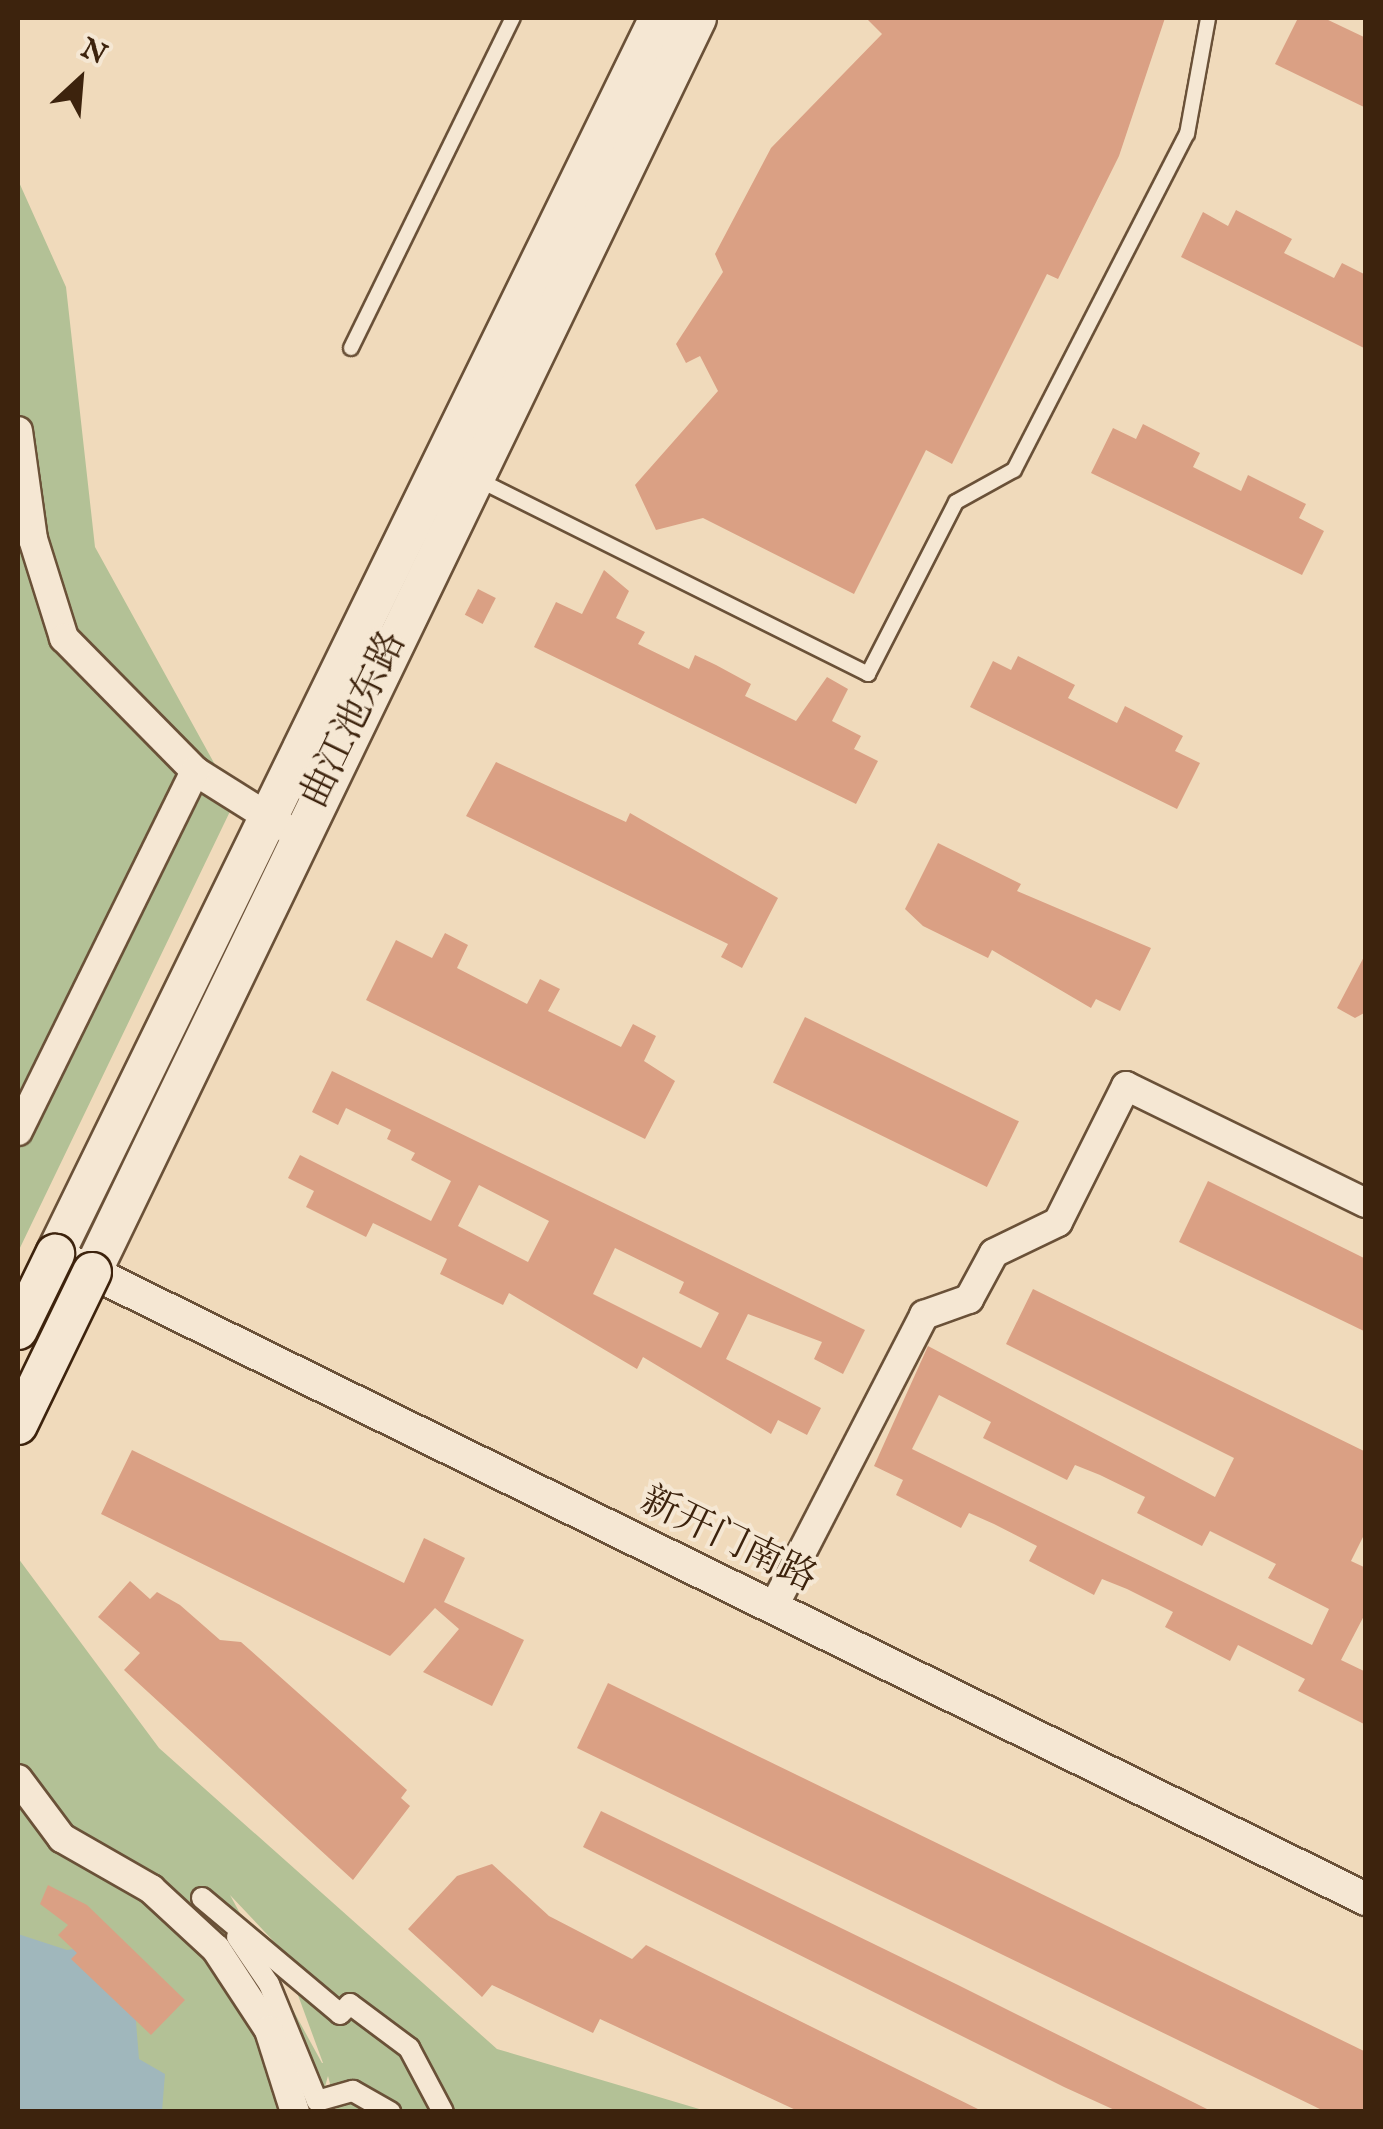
<!DOCTYPE html>
<meta charset="utf-8">
<style>
body{margin:0}
#map{position:relative;width:1383px;height:2129px;overflow:hidden;background:#f0dabb;font-family:"IM FELL English","Noto Serif SC",serif}
div>[style]{position:absolute}
.green>*{inset:0;background:#b3c196}
.water>*{inset:0;background:#a0b7bc}
.building>*{inset:0;background:#daa084;transform-origin:0 0}
.roads{filter:drop-shadow(2px 0 #6a5138) drop-shadow(-2px 0 #6a5138) drop-shadow(0 2px #6a5138) drop-shadow(0 -2px #6a5138)}
.service>*{height:14px;margin:-7px;padding:0 7px;transform-origin:7px;border-radius:7px;background:#f5e7d3}
.pedestrian>*{height:20px;margin:-10px;padding:0 10px;transform-origin:10px;border-radius:10px;background:#f5e7d3}
.minor>*{height:28px;margin:-14px;padding:0 14px;transform-origin:14px;border-radius:14px;background:#f5e7d3}
.tertiary>*{height:32px;margin:-16px;padding:0 16px;transform-origin:16px;border-radius:16px;background:#f5e7d3}
.secondary>*{height:38px;margin:-19px;padding:0 19px;transform-origin:19px;border-radius:19px;background:#f5e7d3}
.bridges{filter:drop-shadow(2px 0 #3d230d) drop-shadow(-2px 0 #3d230d) drop-shadow(0 2px #3d230d) drop-shadow(0 -2px #3d230d)}
.secondary-bridge>*{height:38px;margin:-19px;padding:0 19px;transform-origin:19px;border-radius:19px;background:#f5e7d3}
span{translate:-50% -50%;white-space:nowrap;text-align:center;line-height:1.15;-webkit-text-stroke:8px #f5e7d3;paint-order:stroke}
.street-label{font-size:38px;color:#3d230d}
.frame{position:absolute;inset:0;border:20px solid #3d230d;pointer-events:none}
.north{position:absolute;left:30px;top:30px;width:100px;height:100px;-webkit-text-stroke:8px #f5e7d3;paint-order:stroke;rotate:26deg;font-size:28px;font-weight:700;line-height:40px;text-align:center;color:#3d230d}
.north::after{content:'';display:block;margin:auto;width:35px;height:45px;background:#3d230d;clip-path:polygon(50% 0,100% 100%,50% 72%,0 100%)}
</style>
<div id="map">
<div class="green">
<i style="clip-path:polygon(18px 180px,66px 287px,95px 547px,235px 801px,18px 1252px)"></i>
<i style="clip-path:polygon(evenodd,18px 1558px,159px 1748px,497px 2049px,706px 2111px,337px 2111px,328px 2076px,318px 2111px,18px 2111px,18px 1558px,230px 1895px,281px 1949px,323px 2063px,322px 2063px,230px 1895px)"></i>
</div>
<div class="water">
<i style="clip-path:polygon(18px 1934px,67px 1950px,96px 1946px,134px 1997px,139px 2059px,165px 2074px,162px 2111px,18px 2112px)"></i>
</div>
<div class="building">
<i style="clip-path:polygon(866px 18px,1165px 18px,1119px 156px,1058px 279px,1047px 274px,952px 464px,926px 450px,854px 594px,703px 518px,656px 530px,635px 485px,718px 391px,700px 356px,686px 363px,676px 344px,723px 272px,715px 254px,771px 148px,882px 34px)"></i>
<i style="clip-path:polygon(1298px 18px,1324px 18px,1366px 38px,1366px 108px,1275px 64px)"></i>
<i style="clip-path:polygon(1236px 210px,1292px 239px,1284px 253px,1334px 278px,1342px 263px,1366px 275px,1366px 349px,1181px 257px,1203px 212px,1228px 226px)"></i>
<i style="clip-path:polygon(1143px 424px,1200px 453px,1193px 467px,1241px 491px,1248px 475px,1306px 504px,1299px 518px,1324px 531px,1302px 575px,1091px 473px,1113px 428px,1136px 439px)"></i>
<i style="clip-path:polygon(604px 570px,629px 591px,616px 618px,645px 632px,638px 644px,689px 669px,695px 655px,716px 665px,751px 684px,745px 696px,796px 721px,827px 677px,848px 689px,832px 721px,861px 736px,854px 749px,878px 761px,856px 804px,534px 647px,556px 602px,582px 614px)"></i>
<i style="left:478px;top:589px;width:20px;height:29px;rotate:27deg"></i>
<i style="clip-path:polygon(1018px 656px,1075px 685px,1068px 698px,1117px 723px,1125px 706px,1183px 736px,1175px 751px,1200px 763px,1177px 809px,970px 707px,993px 661px,1011px 670px)"></i>
<i style="clip-path:polygon(496px 762px,626px 822px,630px 813px,778px 898px,742px 968px,721px 957px,728px 944px,466px 816px)"></i>
<i style="clip-path:polygon(938px 843px,1021px 884px,1017px 891px,1151px 948px,1120px 1011px,1096px 999px,1091px 1008px,992px 950px,988px 958px,923px 926px,905px 909px)"></i>
<i style="clip-path:polygon(445px 933px,468px 945px,457px 968px,527px 1004px,540px 979px,560px 989px,548px 1011px,621px 1047px,633px 1024px,656px 1036px,644px 1061px,675px 1081px,645px 1139px,366px 1000px,396px 940px,432px 958px)"></i>
<i style="clip-path:polygon(1366px 953px,1366px 1012px,1355px 1018px,1337px 1008px)"></i>
<i style="left:805px;top:1017px;width:238px;height:73px;rotate:26deg"></i>
<i style="clip-path:polygon(evenodd,332px 1071px,865px 1330px,843px 1374px,814px 1359px,822px 1342px,748px 1314px,726px 1359px,821px 1408px,807px 1435px,778px 1420px,771px 1434px,643px 1357px,637px 1369px,509px 1293px,503px 1305px,440px 1274px,447px 1259px,373px 1223px,366px 1237px,306px 1207px,314px 1191px,288px 1178px,300px 1155px,431px 1221px,451px 1181px,411px 1160px,415px 1153px,387px 1139px,391px 1130px,346px 1108px,338px 1125px,312px 1112px,332px 1071px,479px 1185px,549px 1221px,528px 1262px,458px 1226px,479px 1185px,332px 1071px,615px 1248px,684px 1282px,679px 1293px,719px 1313px,701px 1348px,593px 1294px,615px 1248px)"></i>
<i style="clip-path:polygon(1208px 1181px,1366px 1259px,1366px 1332px,1179px 1242px)"></i>
<i style="clip-path:polygon(evenodd,1033px 1289px,1366px 1452px,1366px 1531px,1351px 1561px,1366px 1568px,1366px 1612px,1341px 1660px,1366px 1672px,1366px 1725px,1298px 1691px,1305px 1679px,1238px 1645px,1230px 1661px,1165px 1627px,1173px 1612px,1127px 1589px,1102px 1579px,1094px 1595px,1029px 1561px,1037px 1546px,994px 1524px,969px 1513px,961px 1528px,896px 1495px,903px 1480px,874px 1466px,928px 1346px,1215px 1497px,1234px 1458px,1006px 1344px,1033px 1289px,939px 1395px,991px 1422px,983px 1438px,1067px 1480px,1075px 1465px,1100px 1475px,1145px 1497px,1137px 1513px,1202px 1546px,1210px 1531px,1276px 1564px,1268px 1578px,1329px 1609px,1312px 1645px,912px 1449px,939px 1395px)"></i>
<i style="clip-path:polygon(132px 1450px,404px 1583px,424px 1538px,465px 1558px,444px 1602px,524px 1640px,492px 1706px,423px 1672px,459px 1629px,435px 1608px,390px 1656px,101px 1514px)"></i>
<i style="clip-path:polygon(130px 1581px,150px 1599px,157px 1592px,180px 1605px,220px 1640px,241px 1642px,407px 1790px,401px 1798px,410px 1806px,353px 1880px,124px 1670px,140px 1653px,98px 1617px)"></i>
<i style="clip-path:polygon(608px 1683px,1366px 2052px,1366px 2112px,1326px 2112px,577px 1748px)"></i>
<i style="clip-path:polygon(601px 1811px,958px 1985px,1213px 2112px,1119px 2112px,1064px 2087px,583px 1847px)"></i>
<i style="clip-path:polygon(492px 1864px,549px 1916px,632px 1959px,646px 1945px,984px 2112px,800px 2112px,600px 2019px,593px 2033px,492px 1985px,482px 1997px,408px 1929px,457px 1876px)"></i>
<i style="clip-path:polygon(48px 1885px,87px 1905px,185px 2000px,151px 2035px,71px 1959px,77px 1953px,58px 1935px,68px 1925px,40px 1904px)"></i>
</div>
<div class="roads">
<div class="service">
<i style="left:351px;top:348px;width:368px;rotate:-63.9deg"></i>
<i style="left:479px;top:480px;width:435px;rotate:26.5deg"></i>
<i style="left:868px;top:674px;width:193px;rotate:-62.9deg"></i>
<i style="left:956px;top:502px;width:66px;rotate:-28.9deg"></i>
<i style="left:1014px;top:470px;width:378px;rotate:-62.8deg"></i>
<i style="left:1187px;top:134px;width:118px;rotate:-79.7deg"></i>
</div>
<div class="pedestrian">
<i style="left:202px;top:1898px;width:180px;rotate:40deg"></i>
<i style="left:340px;top:2014px;width:14px;rotate:-45deg"></i>
<i style="left:350px;top:2004px;width:74px;rotate:36.7deg"></i>
<i style="left:409px;top:2048px;width:72px;rotate:62deg"></i>
<i style="left:237px;top:1937px;width:57px;rotate:55.8deg"></i>
<i style="left:269px;top:1984px;width:126px;rotate:67.7deg"></i>
<i style="left:317px;top:2101px;width:37px;rotate:-16deg"></i>
<i style="left:353px;top:2091px;width:43px;rotate:29.6deg"></i>
</div>
<div class="minor">
<i style="left:18px;top:431px;width:109px;rotate:82.1deg"></i>
<i style="left:33px;top:539px;width:104px;rotate:72.6deg"></i>
<i style="left:64px;top:638px;width:187px;rotate:45.4deg"></i>
<i style="left:195px;top:771px;width:105px;rotate:32.2deg"></i>
<i style="left:18px;top:1131px;width:401px;rotate:-63.8deg"></i>
<i style="left:773px;top:1608px;width:330px;rotate:-62.7deg"></i>
<i style="left:924px;top:1315px;width:48px;rotate:-19.6deg"></i>
<i style="left:969px;top:1299px;width:52px;rotate:-61.5deg"></i>
<i style="left:994px;top:1253px;width:71px;rotate:-25.8deg"></i>
<i style="left:1058px;top:1222px;width:152px;rotate:-63.4deg"></i>
<i style="left:1126px;top:1086px;width:267px;rotate:26deg"></i>
<i style="left:18px;top:1779px;width:74px;rotate:53.3deg"></i>
<i style="left:62px;top:1838px;width:103px;rotate:29.8deg"></i>
<i style="left:151px;top:1889px;width:88px;rotate:42.7deg"></i>
<i style="left:216px;top:1949px;width:97px;rotate:56.8deg"></i>
<i style="left:269px;top:2030px;width:86px;rotate:72.4deg"></i>
</div>
<div class="tertiary">
<i style="left:55px;top:1254px;width:1461px;rotate:26.2deg"></i>
</div>
<div class="secondary">
<i style="left:55px;top:1254px;width:1376px;rotate:-63.96deg"></i>
<i style="left:92px;top:1272px;width:1392px;rotate:-64.24deg"></i>
</div>
</div>
<div class="bridges">
<div class="secondary-bridge">
<i style="left:18px;top:1330px;width:85px;rotate:-64deg"></i>
<i style="left:18px;top:1425px;width:170px;rotate:-64.2deg"></i>
</div>
</div>
<div class="street-label">
<span style="left:355px;top:720px;rotate:-64deg">曲江池东路</span>
<span style="left:728px;top:1541px;rotate:26deg">新开门南路</span>
</div>
<div class="frame"></div>
<div class="north">N</div>
</div>
